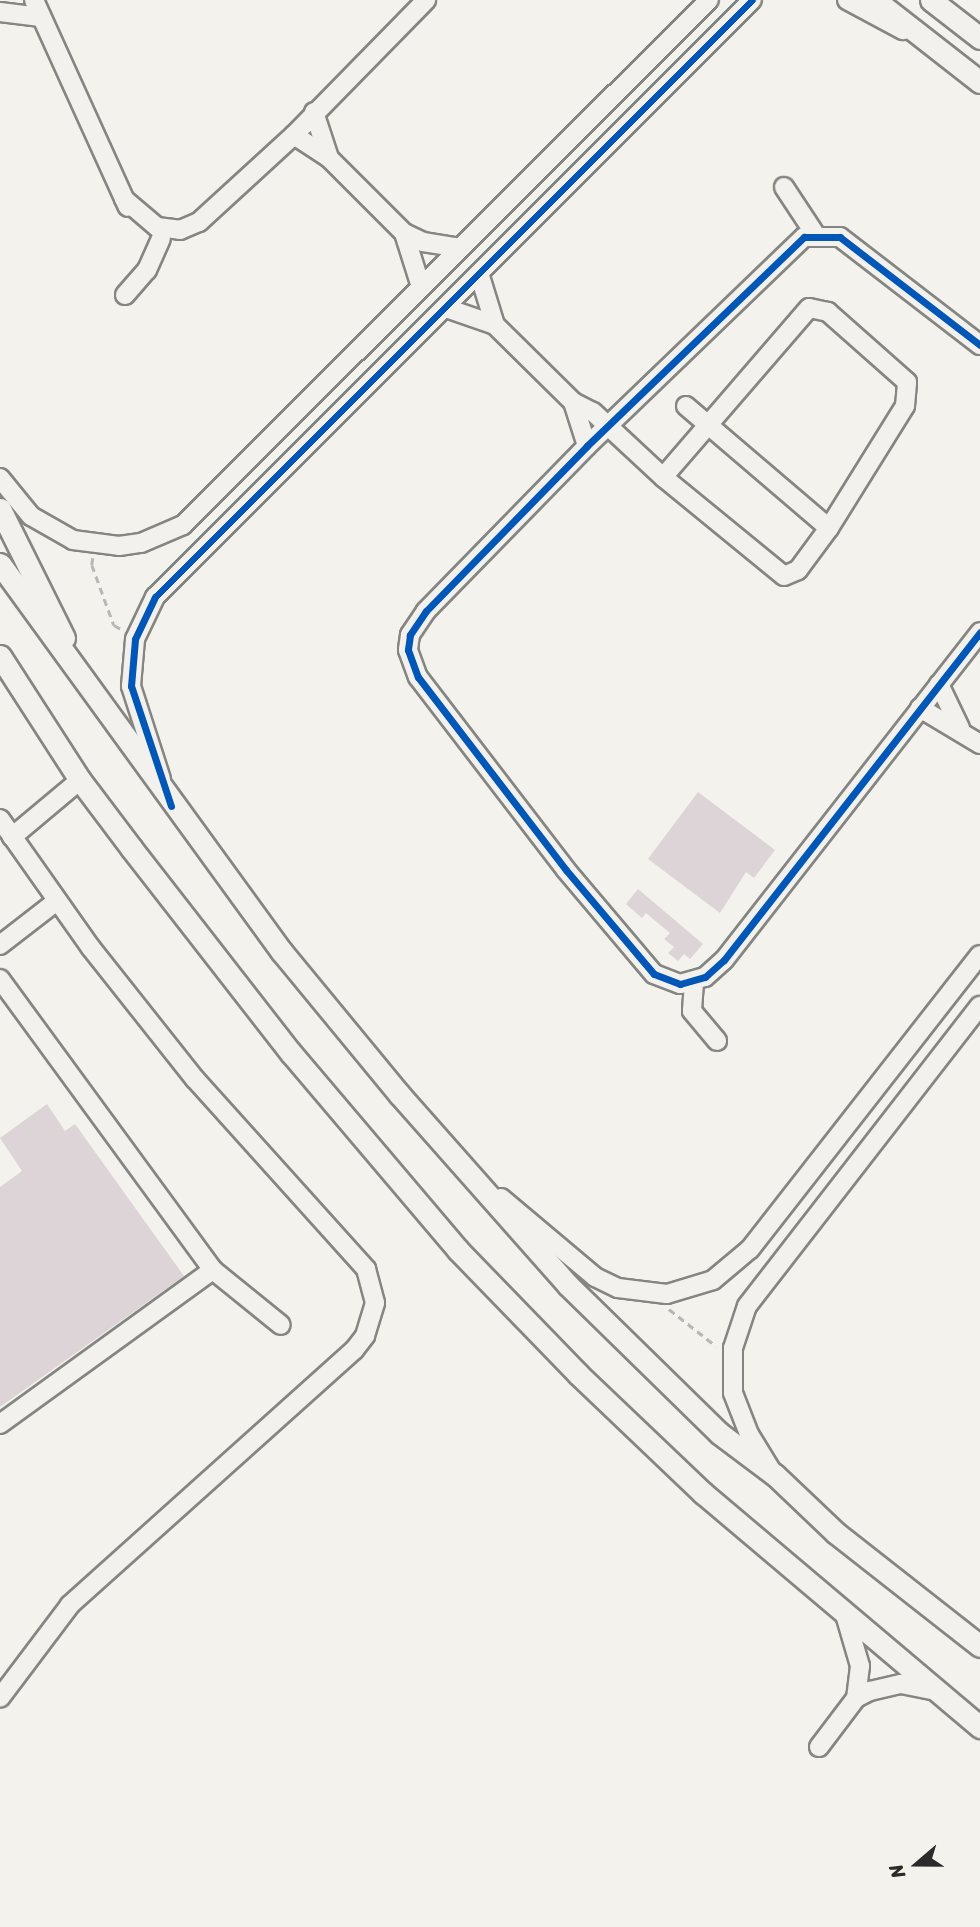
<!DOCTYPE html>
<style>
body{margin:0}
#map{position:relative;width:980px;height:1927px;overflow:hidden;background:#f4f2ec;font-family:Sriracha,sans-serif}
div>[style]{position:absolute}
.building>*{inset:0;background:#ddd4d8}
.path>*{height:2.5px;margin-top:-1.25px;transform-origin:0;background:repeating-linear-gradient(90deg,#b8b7b5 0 7px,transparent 0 12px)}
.roads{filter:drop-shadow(2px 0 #858582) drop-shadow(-2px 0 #858582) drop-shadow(0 2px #858582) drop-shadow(0 -2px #858582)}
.minor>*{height:18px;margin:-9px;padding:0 9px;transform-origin:9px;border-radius:9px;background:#f2f1ed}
.major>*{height:21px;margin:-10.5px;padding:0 10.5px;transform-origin:10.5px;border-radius:10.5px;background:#f2f1ed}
.cycleway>*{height:7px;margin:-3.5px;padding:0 3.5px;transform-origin:3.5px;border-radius:3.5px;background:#0057b8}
span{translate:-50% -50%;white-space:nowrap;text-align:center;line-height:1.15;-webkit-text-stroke:7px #f7f3e8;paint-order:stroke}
.north{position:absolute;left:882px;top:1829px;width:70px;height:70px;-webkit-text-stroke:5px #f7f3e8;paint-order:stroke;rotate:250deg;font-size:19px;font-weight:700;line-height:28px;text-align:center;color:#2b2b2b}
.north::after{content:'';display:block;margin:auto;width:24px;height:32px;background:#2b2b2b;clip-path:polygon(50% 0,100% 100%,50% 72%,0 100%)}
</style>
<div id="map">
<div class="building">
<i style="clip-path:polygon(698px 792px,775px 850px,754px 878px,746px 872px,720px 913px,648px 859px)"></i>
<i style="clip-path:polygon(638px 889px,703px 944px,690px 959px,684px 954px,678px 961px,668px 953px,674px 947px,664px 939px,670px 933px,646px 913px,642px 918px,626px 904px)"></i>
<i style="clip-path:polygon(47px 1104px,65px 1131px,75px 1124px,184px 1276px,0 1407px,0 1187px,22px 1171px,0 1138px)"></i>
</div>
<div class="path">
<i style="left:93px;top:558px;width:7px;rotate:98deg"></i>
<i style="left:92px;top:565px;width:64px;rotate:69.9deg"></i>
<i style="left:114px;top:625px;width:10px;rotate:29deg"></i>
<i style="left:669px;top:1309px;width:60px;rotate:38.2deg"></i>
</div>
<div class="roads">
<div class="minor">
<i style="left:34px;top:0;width:227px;rotate:65.6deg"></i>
<i style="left:847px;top:0;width:64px;rotate:28.2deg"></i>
<i style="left:0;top:12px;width:41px;rotate:7deg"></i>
<i style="left:314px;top:112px;width:48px;rotate:71.9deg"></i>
<i style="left:329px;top:158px;width:106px;rotate:45deg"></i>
<i style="left:404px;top:233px;width:21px;rotate:25deg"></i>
<i style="left:423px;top:242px;width:36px;rotate:9deg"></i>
<i style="left:294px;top:135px;width:42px;rotate:33.3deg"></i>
<i style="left:784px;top:187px;width:56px;rotate:56.6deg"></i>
<i style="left:124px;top:199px;width:43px;rotate:40.3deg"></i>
<i style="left:157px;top:227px;width:23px;rotate:7deg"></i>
<i style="left:180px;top:230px;width:21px;rotate:-23deg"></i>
<i style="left:199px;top:222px;width:129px;rotate:-42.5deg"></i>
<i style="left:294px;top:135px;width:189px;rotate:-45.6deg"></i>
<i style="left:404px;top:233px;width:57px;rotate:72.5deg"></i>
<i style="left:479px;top:273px;width:54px;rotate:72.9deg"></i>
<i style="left:125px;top:295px;width:33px;rotate:-49deg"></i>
<i style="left:147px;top:270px;width:34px;rotate:-66deg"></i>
<i style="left:446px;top:308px;width:52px;rotate:19.1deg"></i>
<i style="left:495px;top:325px;width:110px;rotate:44.6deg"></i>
<i style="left:573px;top:402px;width:22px;rotate:27deg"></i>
<i style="left:593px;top:412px;width:96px;rotate:42.9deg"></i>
<i style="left:663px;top:477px;width:156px;rotate:39.3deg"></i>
<i style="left:784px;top:576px;width:15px;rotate:-23deg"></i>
<i style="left:798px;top:570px;width:52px;rotate:-53.6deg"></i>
<i style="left:829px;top:528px;width:144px;rotate:-58.1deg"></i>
<i style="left:905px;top:406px;width:24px;rotate:-85deg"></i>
<i style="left:907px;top:382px;width:106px;rotate:-138.5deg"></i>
<i style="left:828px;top:312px;width:19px;rotate:-168deg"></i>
<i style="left:809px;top:308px;width:223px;rotate:130.8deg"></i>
<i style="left:980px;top:345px;width:177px;rotate:-142.4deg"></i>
<i style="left:840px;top:237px;width:36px;rotate:180deg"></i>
<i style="left:804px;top:237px;width:301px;rotate:136.1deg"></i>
<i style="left:587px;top:446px;width:231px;rotate:134.3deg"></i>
<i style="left:426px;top:611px;width:29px;rotate:124deg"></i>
<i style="left:410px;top:635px;width:15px;rotate:98deg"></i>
<i style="left:408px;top:650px;width:29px;rotate:70deg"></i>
<i style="left:418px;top:677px;width:243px;rotate:52.5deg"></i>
<i style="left:566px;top:870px;width:136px;rotate:49.8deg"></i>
<i style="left:654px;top:974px;width:28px;rotate:21deg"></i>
<i style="left:680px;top:984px;width:26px;rotate:-16deg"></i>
<i style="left:705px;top:977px;width:25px;rotate:-42deg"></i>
<i style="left:724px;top:960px;width:416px;rotate:-52deg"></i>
<i style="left:573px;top:402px;width:46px;rotate:72.3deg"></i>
<i style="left:686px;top:406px;width:188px;rotate:40.5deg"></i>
<i style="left:0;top:478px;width:49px;rotate:50.8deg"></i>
<i style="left:31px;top:516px;width:48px;rotate:29.7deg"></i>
<i style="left:73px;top:540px;width:46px;rotate:7.4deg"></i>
<i style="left:119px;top:546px;width:22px;rotate:-8deg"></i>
<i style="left:141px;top:543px;width:46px;rotate:-23.2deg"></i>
<i style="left:183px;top:525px;width:743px;rotate:-44.95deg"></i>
<i style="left:939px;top:684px;width:49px;rotate:64.5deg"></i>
<i style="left:920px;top:708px;width:70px;rotate:31deg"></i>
<i style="left:161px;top:779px;width:98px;rotate:-107.9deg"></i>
<i style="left:131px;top:686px;width:47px;rotate:-85.1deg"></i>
<i style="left:135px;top:639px;width:47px;rotate:-64.5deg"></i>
<i style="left:155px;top:597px;width:844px;rotate:-45deg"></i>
<i style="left:0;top:819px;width:158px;rotate:54.8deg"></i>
<i style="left:91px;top:948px;width:167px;rotate:51.6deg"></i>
<i style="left:195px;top:1079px;width:256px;rotate:48deg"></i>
<i style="left:366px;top:1269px;width:35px;rotate:75deg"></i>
<i style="left:375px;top:1303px;width:34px;rotate:107deg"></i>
<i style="left:365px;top:1336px;width:18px;rotate:128deg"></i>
<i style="left:354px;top:1350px;width:382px;rotate:138.1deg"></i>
<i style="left:70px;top:1605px;width:116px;rotate:127deg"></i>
<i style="left:12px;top:837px;width:89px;rotate:-40deg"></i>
<i style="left:0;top:945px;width:72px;rotate:-37.7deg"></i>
<i style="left:0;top:979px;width:361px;rotate:53.8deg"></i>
<i style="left:213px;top:1270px;width:87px;rotate:39deg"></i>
<i style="left:694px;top:982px;width:29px;rotate:94deg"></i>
<i style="left:692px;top:1011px;width:39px;rotate:50deg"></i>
<i style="left:501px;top:1198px;width:123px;rotate:40deg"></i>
<i style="left:595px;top:1277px;width:25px;rotate:26deg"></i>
<i style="left:618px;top:1288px;width:49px;rotate:7deg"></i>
<i style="left:667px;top:1294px;width:48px;rotate:-16.9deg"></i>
<i style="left:713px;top:1280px;width:48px;rotate:-40deg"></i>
<i style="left:750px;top:1249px;width:373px;rotate:-52deg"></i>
<i style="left:0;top:1424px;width:263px;rotate:-35.9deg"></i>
<i style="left:771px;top:1470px;width:42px;rotate:-121.4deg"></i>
<i style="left:749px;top:1434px;width:44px;rotate:-111.3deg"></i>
<i style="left:733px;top:1393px;width:45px;rotate:-90deg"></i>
<i style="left:733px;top:1348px;width:44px;rotate:-71.6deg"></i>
<i style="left:747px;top:1306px;width:380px;rotate:-52.2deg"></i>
<i style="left:846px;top:1618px;width:50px;rotate:73.7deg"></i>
<i style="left:860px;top:1666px;width:32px;rotate:97deg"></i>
<i style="left:819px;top:1747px;width:61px;rotate:-52.9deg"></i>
<i style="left:856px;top:1698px;width:16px;rotate:-27deg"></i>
<i style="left:870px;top:1691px;width:32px;rotate:-13deg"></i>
<i style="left:901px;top:1684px;width:33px;rotate:11deg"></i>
</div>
<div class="major">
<i style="left:875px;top:0;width:133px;rotate:38deg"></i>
<i style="left:931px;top:0;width:62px;rotate:37.8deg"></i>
<i style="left:0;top:509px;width:144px;rotate:63.6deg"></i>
<i style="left:0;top:564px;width:480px;rotate:54deg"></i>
<i style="left:282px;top:952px;width:184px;rotate:50.5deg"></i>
<i style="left:399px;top:1094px;width:255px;rotate:48.5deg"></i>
<i style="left:568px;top:1285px;width:211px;rotate:44.4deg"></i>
<i style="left:719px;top:1433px;width:70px;rotate:36.9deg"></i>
<i style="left:775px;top:1475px;width:84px;rotate:43.6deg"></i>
<i style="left:836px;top:1533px;width:183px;rotate:38.1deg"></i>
<i style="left:0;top:656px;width:148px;rotate:57.2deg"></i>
<i style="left:80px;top:780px;width:86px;rotate:53deg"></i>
<i style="left:132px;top:849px;width:259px;rotate:52.1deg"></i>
<i style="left:291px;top:1053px;width:258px;rotate:49.7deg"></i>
<i style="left:458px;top:1250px;width:173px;rotate:45.9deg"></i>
<i style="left:578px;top:1374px;width:173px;rotate:43.6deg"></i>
<i style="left:703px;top:1493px;width:363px;rotate:40.2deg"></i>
</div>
</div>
<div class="cycleway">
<i style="left:980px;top:345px;width:177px;rotate:-142.4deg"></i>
<i style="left:840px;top:237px;width:36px;rotate:180deg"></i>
<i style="left:804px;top:237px;width:301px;rotate:136.1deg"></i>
<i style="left:587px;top:446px;width:231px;rotate:134.3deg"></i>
<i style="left:426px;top:611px;width:29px;rotate:124deg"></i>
<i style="left:410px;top:635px;width:15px;rotate:98deg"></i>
<i style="left:408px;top:650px;width:29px;rotate:70deg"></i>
<i style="left:418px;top:677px;width:243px;rotate:52.5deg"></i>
<i style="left:566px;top:870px;width:136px;rotate:49.8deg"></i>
<i style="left:654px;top:974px;width:28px;rotate:21deg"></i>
<i style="left:680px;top:984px;width:26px;rotate:-16deg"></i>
<i style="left:705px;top:977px;width:25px;rotate:-42deg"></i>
<i style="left:724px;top:960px;width:416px;rotate:-52deg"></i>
<i style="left:171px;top:806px;width:126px;rotate:-108.4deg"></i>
<i style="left:131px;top:686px;width:47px;rotate:-85.1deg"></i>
<i style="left:135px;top:639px;width:47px;rotate:-64.5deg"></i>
<i style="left:155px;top:597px;width:844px;rotate:-45deg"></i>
</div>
<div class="north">N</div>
</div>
